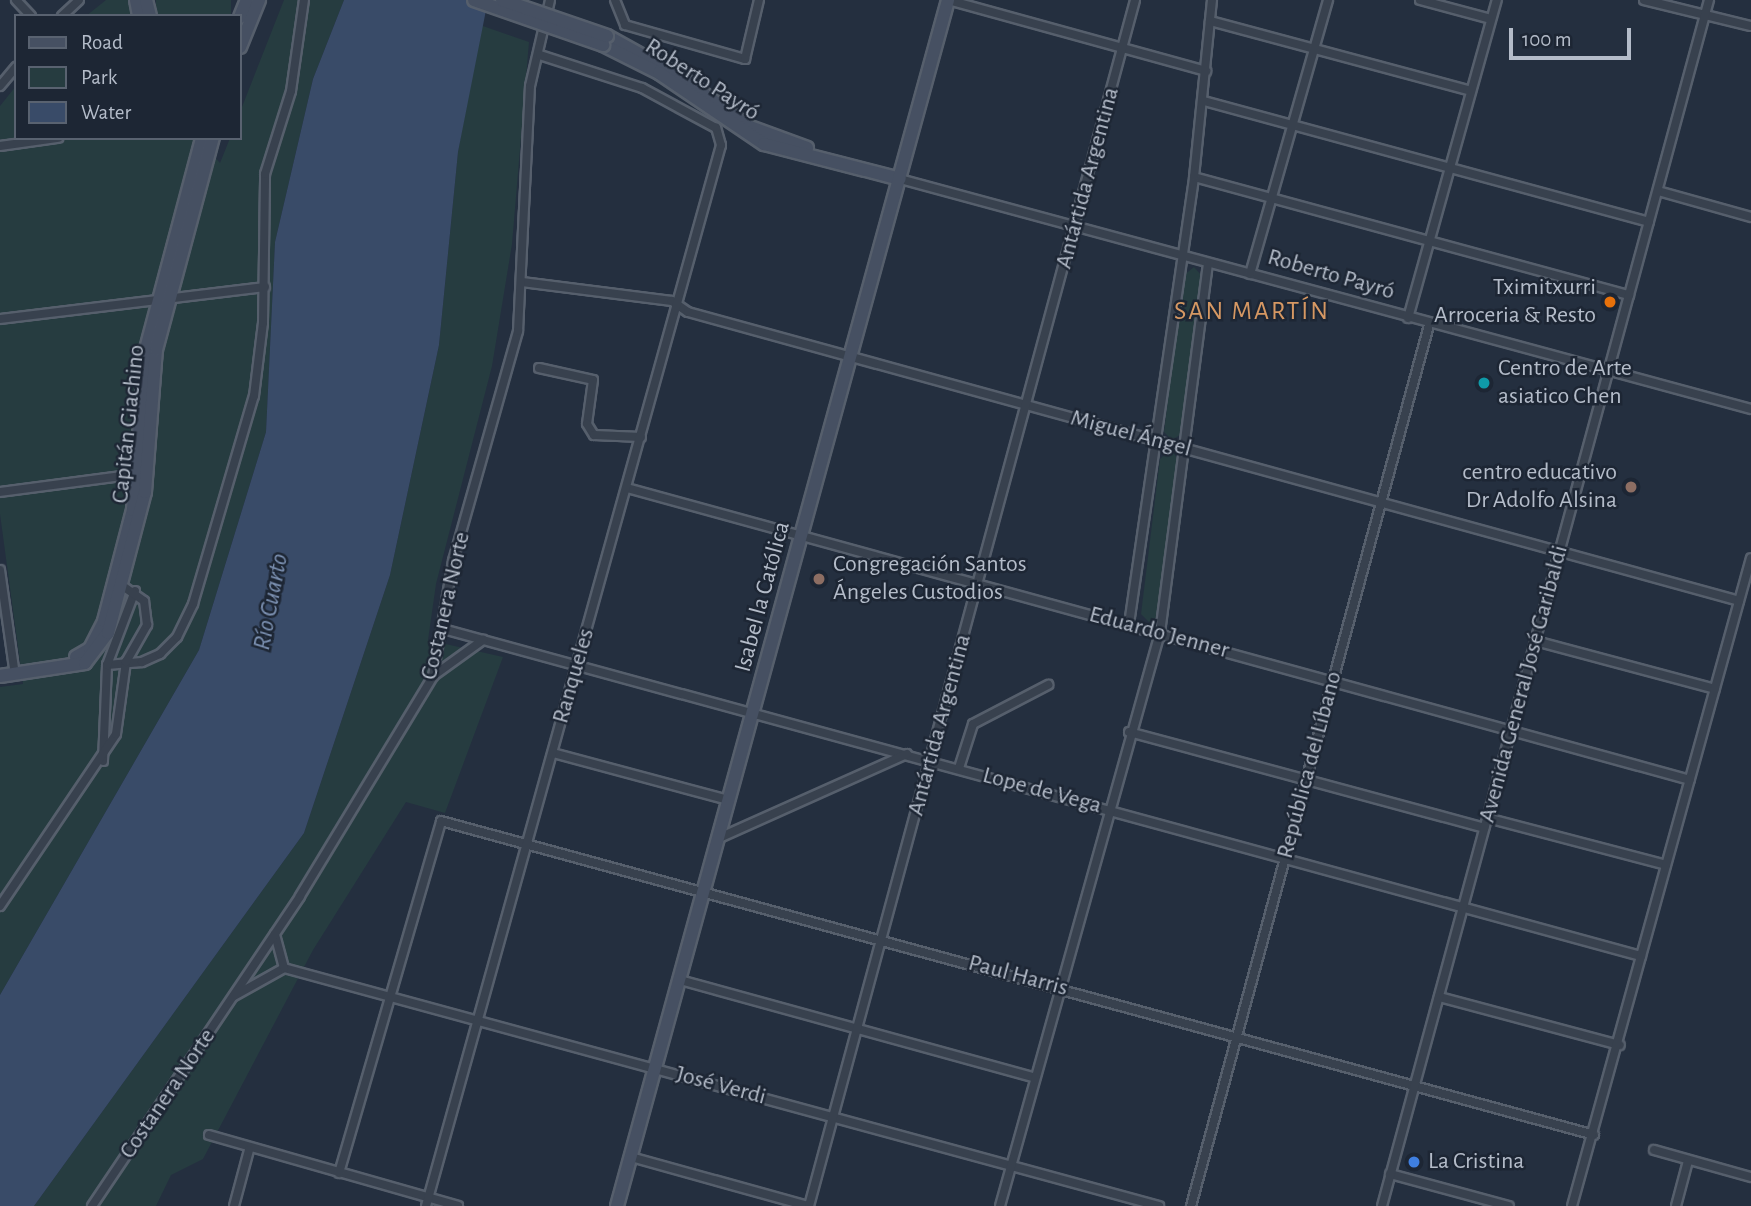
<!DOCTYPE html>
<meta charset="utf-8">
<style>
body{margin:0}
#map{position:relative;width:1751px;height:1206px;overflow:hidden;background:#242f3f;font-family:"Alegreya Sans",sans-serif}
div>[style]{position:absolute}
.green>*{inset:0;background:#263c40;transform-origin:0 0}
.water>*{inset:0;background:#394b68}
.roads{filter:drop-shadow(2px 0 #565f6c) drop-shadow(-2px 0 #565f6c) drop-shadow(0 2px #565f6c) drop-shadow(0 -2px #565f6c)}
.minor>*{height:8px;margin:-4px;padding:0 4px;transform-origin:4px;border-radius:4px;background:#38414e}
.secondary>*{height:12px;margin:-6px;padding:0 6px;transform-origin:6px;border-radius:6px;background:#465062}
.bridges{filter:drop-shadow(2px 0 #565f6c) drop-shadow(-2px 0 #565f6c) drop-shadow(0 2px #565f6c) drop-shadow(0 -2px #565f6c)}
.secondary-bridge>*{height:12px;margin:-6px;padding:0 6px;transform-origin:6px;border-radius:6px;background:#465062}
.dots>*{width:19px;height:19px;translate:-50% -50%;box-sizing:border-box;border:4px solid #1d2634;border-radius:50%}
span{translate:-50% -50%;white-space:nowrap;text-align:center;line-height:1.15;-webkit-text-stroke:5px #1d2634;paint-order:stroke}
.street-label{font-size:24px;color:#b4bcc9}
.poi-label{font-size:24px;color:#b4bcc9}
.right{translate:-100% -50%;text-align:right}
.left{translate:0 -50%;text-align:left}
.neighbourhood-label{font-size:26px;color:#d69863;letter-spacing:2px}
.water-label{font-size:26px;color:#7c91b2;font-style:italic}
.legend{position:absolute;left:14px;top:14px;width:228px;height:126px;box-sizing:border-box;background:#1d2634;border:2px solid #596270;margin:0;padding:9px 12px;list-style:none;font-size:21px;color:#b4bcc9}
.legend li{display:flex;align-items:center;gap:14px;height:35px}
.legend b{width:35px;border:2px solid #596270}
.scale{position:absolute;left:1509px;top:28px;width:122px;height:32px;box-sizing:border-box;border:4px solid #b4bcc9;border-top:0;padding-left:9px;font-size:21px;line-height:24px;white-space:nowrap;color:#b4bcc9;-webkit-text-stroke:5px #1d2634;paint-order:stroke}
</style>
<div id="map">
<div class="green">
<i style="clip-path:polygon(106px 0,128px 0,132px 16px,86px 16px)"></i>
<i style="left:156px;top:0;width:75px;height:16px"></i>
<i style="clip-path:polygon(284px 0,344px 0,313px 79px,275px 242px,266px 432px,199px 650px,0 995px,0 687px,23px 684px,0 514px,0 106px,16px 86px,16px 138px,197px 138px,220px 163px,230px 138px,240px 138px,240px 112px)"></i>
<i style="clip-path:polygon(480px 25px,529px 42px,512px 244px,492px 366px,436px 584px,428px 640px,503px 657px,445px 813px,406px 802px,313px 950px,203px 1159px,171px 1175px,156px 1206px,34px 1206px,304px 833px,390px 575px,439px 345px,458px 152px)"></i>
<i style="clip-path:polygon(1194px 267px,1202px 276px,1180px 435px,1172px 440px,1164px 432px,1183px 276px)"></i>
<i style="clip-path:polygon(1171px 449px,1179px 461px,1157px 617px,1149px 622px,1141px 614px,1160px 459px)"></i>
</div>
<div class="water">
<i style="clip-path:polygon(344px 0,488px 0,458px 152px,439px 345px,390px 575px,304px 833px,34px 1206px,0 1206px,0 995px,199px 650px,266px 432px,275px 242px,313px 79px)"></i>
</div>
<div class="roads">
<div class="minor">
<i style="left:16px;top:0;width:22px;rotate:47deg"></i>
<i style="left:615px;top:0;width:27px;rotate:68deg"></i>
<i style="left:625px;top:25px;width:125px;rotate:15.8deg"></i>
<i style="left:745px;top:59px;width:61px;rotate:-76.7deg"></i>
<i style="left:948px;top:0;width:268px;rotate:15.4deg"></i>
<i style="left:1420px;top:0;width:73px;rotate:15deg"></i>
<i style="left:1644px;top:0;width:110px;rotate:13.7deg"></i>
<i style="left:62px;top:16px;width:23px;rotate:-43deg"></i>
<i style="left:1210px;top:21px;width:270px;rotate:15deg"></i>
<i style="left:0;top:86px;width:25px;rotate:-50deg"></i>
<i style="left:1204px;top:101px;width:461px;rotate:15.2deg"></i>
<i style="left:0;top:146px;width:59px;rotate:-7.9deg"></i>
<i style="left:1194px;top:177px;width:451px;rotate:15.2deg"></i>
<i style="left:900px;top:179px;width:882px;rotate:15.12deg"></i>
<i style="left:1658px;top:191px;width:97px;rotate:15.6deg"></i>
<i style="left:1250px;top:274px;width:285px;rotate:-74.1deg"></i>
<i style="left:522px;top:282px;width:151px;rotate:7.2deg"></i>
<i style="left:672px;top:301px;width:19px;rotate:35deg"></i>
<i style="left:688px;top:312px;width:1090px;rotate:15.37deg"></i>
<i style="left:1408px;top:318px;width:330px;rotate:-74.4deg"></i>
<i style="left:0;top:319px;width:267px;rotate:-6.9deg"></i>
<i style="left:539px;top:368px;width:55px;rotate:12.5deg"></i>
<i style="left:593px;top:380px;width:44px;rotate:97.8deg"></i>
<i style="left:587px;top:424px;width:13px;rotate:58deg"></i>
<i style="left:594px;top:435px;width:47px;rotate:2.4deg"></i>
<i style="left:627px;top:488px;width:1102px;rotate:15.36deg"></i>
<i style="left:0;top:492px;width:138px;rotate:-7.5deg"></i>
<i style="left:0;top:570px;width:106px;rotate:81.9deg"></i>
<i style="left:1129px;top:624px;width:452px;rotate:-81.7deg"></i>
<i style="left:1194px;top:177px;width:178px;rotate:-84.2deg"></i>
<i style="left:443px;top:629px;width:1242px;rotate:15.27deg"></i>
<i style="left:1535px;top:641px;width:186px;rotate:14.9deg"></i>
<i style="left:107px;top:665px;width:35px;rotate:-5deg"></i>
<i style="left:142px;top:662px;width:20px;rotate:-24deg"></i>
<i style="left:160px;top:654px;width:24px;rotate:-45deg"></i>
<i style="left:177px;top:637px;width:37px;rotate:-64deg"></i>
<i style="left:193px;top:604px;width:217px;rotate:-73.7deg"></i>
<i style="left:254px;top:396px;width:74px;rotate:-83deg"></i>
<i style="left:263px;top:323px;width:149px;rotate:-89.2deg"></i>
<i style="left:265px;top:174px;width:87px;rotate:-72.6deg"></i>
<i style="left:291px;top:91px;width:92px;rotate:-81.9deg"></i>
<i style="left:433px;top:676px;width:62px;rotate:-35.8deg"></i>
<i style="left:1129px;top:732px;width:368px;rotate:15.1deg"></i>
<i style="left:553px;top:753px;width:182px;rotate:15deg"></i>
<i style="left:103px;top:761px;width:96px;rotate:-87.6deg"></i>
<i style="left:107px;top:665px;width:79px;rotate:-69.3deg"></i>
<i style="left:959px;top:768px;width:46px;rotate:-72.3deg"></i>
<i style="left:973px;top:724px;width:85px;rotate:-27.5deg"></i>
<i style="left:1487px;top:818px;width:185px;rotate:14.7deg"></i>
<i style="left:719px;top:838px;width:206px;rotate:-24.1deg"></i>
<i style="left:0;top:906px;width:207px;rotate:-56deg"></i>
<i style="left:116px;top:734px;width:73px;rotate:-82.1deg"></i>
<i style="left:126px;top:662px;width:43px;rotate:-60.4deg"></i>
<i style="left:147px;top:625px;width:24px;rotate:-97deg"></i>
<i style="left:144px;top:601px;width:33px;rotate:-145deg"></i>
<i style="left:284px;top:968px;width:907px;rotate:15.22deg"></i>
<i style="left:680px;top:980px;width:368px;rotate:15.4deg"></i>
<i style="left:234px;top:996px;width:57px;rotate:-29.2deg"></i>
<i style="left:284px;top:968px;width:35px;rotate:-105deg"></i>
<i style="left:1439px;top:997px;width:187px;rotate:14.9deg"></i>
<i style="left:209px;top:1135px;width:259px;rotate:15.9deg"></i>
<i style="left:1654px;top:1150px;width:101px;rotate:15.6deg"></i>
<i style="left:631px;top:1157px;width:184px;rotate:15.5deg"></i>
<i style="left:339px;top:1173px;width:366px;rotate:-73.8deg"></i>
<i style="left:441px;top:821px;width:1195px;rotate:15.23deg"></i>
<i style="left:1390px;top:1174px;width:123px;rotate:15.1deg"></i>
<i style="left:92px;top:1206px;width:373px;rotate:-56.1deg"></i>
<i style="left:300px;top:896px;width:257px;rotate:-58.8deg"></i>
<i style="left:433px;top:676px;width:117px;rotate:-80.1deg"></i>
<i style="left:453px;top:561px;width:239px;rotate:-74.2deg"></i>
<i style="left:518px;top:331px;width:245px;rotate:-87.2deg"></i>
<i style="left:530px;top:86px;width:88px;rotate:-76.9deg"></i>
<i style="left:234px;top:1206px;width:58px;rotate:-75deg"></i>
<i style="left:426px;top:1206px;width:1101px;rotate:-74.46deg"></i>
<i style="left:721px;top:145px;width:18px;rotate:-106deg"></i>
<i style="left:716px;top:128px;width:84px;rotate:-151.6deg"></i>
<i style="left:642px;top:88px;width:107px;rotate:-162.1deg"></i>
<i style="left:809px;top:1206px;width:1249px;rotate:-74.87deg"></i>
<i style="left:1000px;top:1206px;width:595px;rotate:-74.4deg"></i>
<i style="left:1160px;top:633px;width:373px;rotate:-82.6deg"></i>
<i style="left:1191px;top:1206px;width:913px;rotate:-74.88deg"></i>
<i style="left:1382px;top:1206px;width:1250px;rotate:-74.83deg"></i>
<i style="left:1572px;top:1206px;width:672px;rotate:-74.56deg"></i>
<i style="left:1676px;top:1206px;width:47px;rotate:-75.1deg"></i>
</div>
<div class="secondary">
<i style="left:136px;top:0;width:16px;rotate:79deg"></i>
<i style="left:146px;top:0;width:16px;rotate:76deg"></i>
<i style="left:240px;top:17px;width:18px;rotate:-68deg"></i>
<i style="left:607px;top:36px;width:85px;rotate:29deg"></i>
<i style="left:681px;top:77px;width:82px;rotate:36.6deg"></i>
<i style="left:747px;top:126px;width:64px;rotate:20.1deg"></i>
<i style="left:603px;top:45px;width:63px;rotate:26.6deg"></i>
<i style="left:659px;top:73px;width:127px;rotate:34.1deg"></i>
<i style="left:764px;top:144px;width:140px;rotate:14.4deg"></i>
<i style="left:240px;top:47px;width:51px;rotate:-68deg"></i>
<i style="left:76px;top:657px;width:16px;rotate:-30deg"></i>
<i style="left:90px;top:649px;width:31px;rotate:-63deg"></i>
<i style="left:104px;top:621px;width:115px;rotate:-75.4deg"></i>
<i style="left:133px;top:510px;width:162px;rotate:-85.4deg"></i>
<i style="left:146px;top:349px;width:218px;rotate:-75.1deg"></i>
<i style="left:0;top:676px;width:86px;rotate:-8.7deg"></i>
<i style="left:85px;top:663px;width:38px;rotate:-53deg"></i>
<i style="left:108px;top:633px;width:146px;rotate:-75.3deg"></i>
<i style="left:145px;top:492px;width:142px;rotate:-85.6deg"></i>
<i style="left:156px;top:350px;width:220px;rotate:-75deg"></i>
<i style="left:617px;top:1206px;width:1251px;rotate:-74.65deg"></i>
</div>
</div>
<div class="bridges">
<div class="secondary-bridge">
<i style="left:474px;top:0;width:137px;rotate:19.2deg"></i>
<i style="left:502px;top:0;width:111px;rotate:18.9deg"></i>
</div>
</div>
<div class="dots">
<i style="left:1610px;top:302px;background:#e8710a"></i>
<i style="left:1484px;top:383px;background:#0f9aa8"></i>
<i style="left:1631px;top:487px;background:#8d6e63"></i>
<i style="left:819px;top:579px;background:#8d6e63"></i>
<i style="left:1414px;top:1162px;background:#3f7fe0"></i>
</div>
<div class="street-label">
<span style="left:702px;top:80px;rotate:33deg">Roberto Payró</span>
<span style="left:1088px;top:178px;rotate:-75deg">Antártida Argentina</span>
<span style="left:1331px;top:275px;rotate:16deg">Roberto Payró</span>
<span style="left:129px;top:424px;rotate:-84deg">Capitán Giachino</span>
<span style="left:1131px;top:434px;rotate:15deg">Miguel Ángel</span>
<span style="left:763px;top:597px;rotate:-75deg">Isabel la Católica</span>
<span style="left:446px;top:606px;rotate:-77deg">Costanera Norte</span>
<span style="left:1159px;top:633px;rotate:15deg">Eduardo Jenner</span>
<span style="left:574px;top:676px;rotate:-74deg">Ranqueles</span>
<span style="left:1524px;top:684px;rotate:-75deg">Avenida General José Garibaldi</span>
<span style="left:940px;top:725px;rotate:-75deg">Antártida Argentina</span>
<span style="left:1310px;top:765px;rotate:-75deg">República del Líbano</span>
<span style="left:1042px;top:791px;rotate:15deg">Lope de Vega</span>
<span style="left:1018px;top:976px;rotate:15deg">Paul Harris</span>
<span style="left:721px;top:1086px;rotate:15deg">José Verdi</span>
<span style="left:168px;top:1094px;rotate:-56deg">Costanera Norte</span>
</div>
<div class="poi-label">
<span class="right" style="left:1596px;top:302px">Tximitxurri<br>Arroceria &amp; Resto</span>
<span class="left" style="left:1498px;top:383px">Centro de Arte<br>asiatico Chen</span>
<span class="right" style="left:1617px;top:487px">centro educativo<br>Dr Adolfo Alsina</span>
<span class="left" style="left:833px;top:579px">Congregación Santos<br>Ángeles Custodios</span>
<span class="left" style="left:1428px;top:1162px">La Cristina</span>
</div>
<div class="neighbourhood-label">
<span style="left:1252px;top:312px">SAN MARTÍN</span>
</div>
<div class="water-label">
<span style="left:271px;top:602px;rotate:-79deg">Río Cuarto</span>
</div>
<ul class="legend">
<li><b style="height:9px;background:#465062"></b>Road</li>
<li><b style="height:19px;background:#263c40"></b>Park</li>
<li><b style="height:19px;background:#394b68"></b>Water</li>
</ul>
<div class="scale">100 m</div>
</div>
